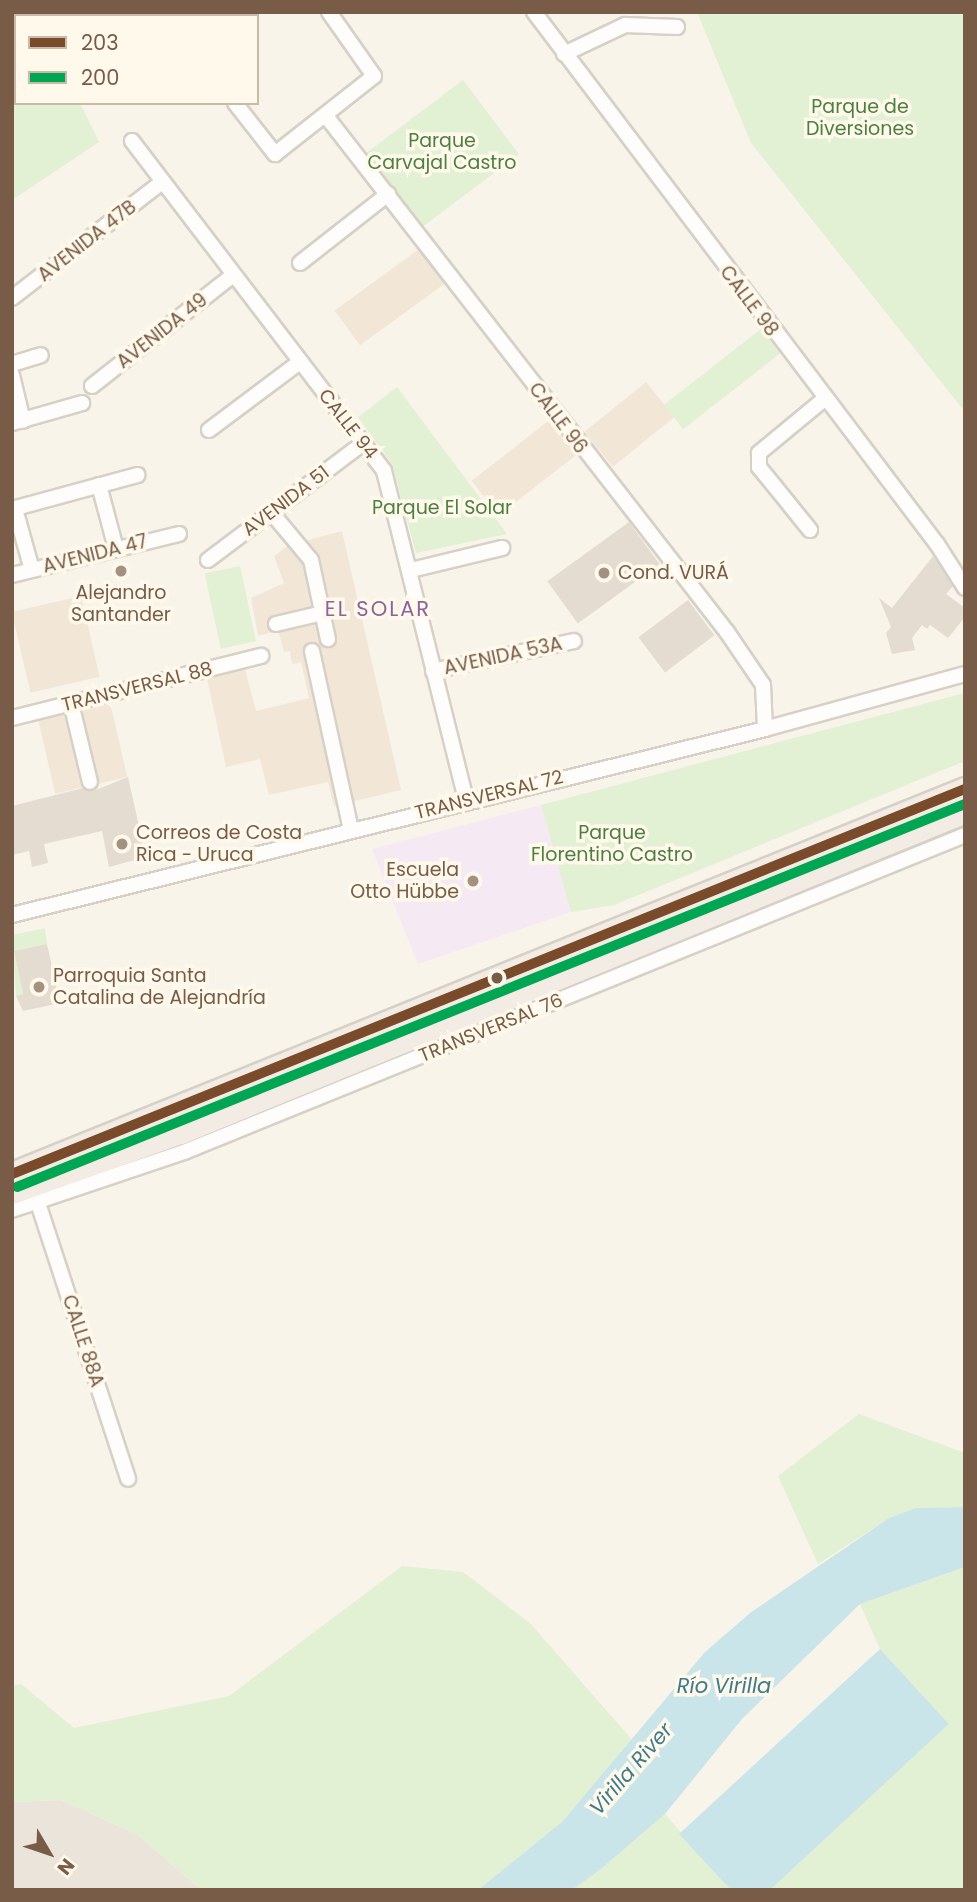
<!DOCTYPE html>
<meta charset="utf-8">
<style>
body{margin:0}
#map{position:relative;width:977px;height:1902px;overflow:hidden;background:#f8f4ea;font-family:Poppins,sans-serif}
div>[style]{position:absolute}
.residential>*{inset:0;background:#f2e7d7;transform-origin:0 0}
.industrial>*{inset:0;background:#ebe4db}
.education>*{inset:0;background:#f5eaf3}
.green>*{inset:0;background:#e2f0d4;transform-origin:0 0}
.water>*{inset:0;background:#cae5e9}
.building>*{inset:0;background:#e5dcd1;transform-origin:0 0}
.roads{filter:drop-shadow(2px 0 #d6d0c6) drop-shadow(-2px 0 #d6d0c6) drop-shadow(0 2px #d6d0c6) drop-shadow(0 -2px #d6d0c6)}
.minor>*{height:14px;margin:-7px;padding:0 7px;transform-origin:7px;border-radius:7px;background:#fefdfc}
.trunk>*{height:23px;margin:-11.5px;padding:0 11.5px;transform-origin:11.5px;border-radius:11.5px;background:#f2ece4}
.bus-1>*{height:10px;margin:-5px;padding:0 5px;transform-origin:5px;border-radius:5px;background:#7a4b2a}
.bus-2>*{height:10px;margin:-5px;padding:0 5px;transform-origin:5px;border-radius:5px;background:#00a651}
.dots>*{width:19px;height:19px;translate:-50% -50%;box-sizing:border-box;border:4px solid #fff9ec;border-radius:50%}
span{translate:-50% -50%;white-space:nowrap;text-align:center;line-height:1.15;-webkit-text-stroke:7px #fff9ec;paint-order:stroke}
.park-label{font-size:19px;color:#4d7f3f}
.street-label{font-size:19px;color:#785c48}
.poi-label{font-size:19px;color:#785c48}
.left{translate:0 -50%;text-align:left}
.right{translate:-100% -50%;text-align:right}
.neighbourhood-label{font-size:21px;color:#8d639c;letter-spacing:2px}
.water-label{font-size:21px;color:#407b8d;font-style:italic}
.frame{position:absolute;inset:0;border:14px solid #785c48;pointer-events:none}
.legend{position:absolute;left:14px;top:14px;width:245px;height:91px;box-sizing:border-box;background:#fff9ec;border:2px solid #c9baaa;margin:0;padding:9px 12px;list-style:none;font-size:21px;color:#785c48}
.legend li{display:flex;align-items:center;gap:14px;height:35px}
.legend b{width:35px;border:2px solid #c9baaa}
.north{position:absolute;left:14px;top:1818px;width:70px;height:70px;-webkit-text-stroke:5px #fff9ec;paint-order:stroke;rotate:129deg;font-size:19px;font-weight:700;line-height:28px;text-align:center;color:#785c48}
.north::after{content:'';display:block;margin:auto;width:24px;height:32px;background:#785c48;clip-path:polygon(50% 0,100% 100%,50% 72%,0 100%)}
</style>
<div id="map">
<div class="residential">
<i style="left:422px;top:247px;width:43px;height:108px;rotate:54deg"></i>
<i style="left:646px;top:382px;width:45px;height:79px;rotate:51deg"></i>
<i style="left:552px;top:418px;width:44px;height:102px;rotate:52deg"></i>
<i style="clip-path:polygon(268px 519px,301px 542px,342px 531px,401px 790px,334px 806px,328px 782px,269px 795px,260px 759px,226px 767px,207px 678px,245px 669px,256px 711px,309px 698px,301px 662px,292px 664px,290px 651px,284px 652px,278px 630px,258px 636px,251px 598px,284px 583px,274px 556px,289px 545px)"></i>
<i style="left:81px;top:596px;width:83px;height:71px;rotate:77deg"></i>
<i style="left:110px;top:702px;width:77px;height:74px;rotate:77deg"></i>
</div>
<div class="industrial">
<i style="clip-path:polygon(61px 1800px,138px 1835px,201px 1890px,12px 1890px,12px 1802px)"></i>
</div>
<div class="education">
<i style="clip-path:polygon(541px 805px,571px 912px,418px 964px,372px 849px)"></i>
</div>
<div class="green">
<i style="clip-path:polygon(12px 12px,37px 16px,16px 16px,16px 103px,80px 103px,99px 142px,12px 200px)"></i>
<i style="clip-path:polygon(697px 12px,965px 12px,965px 412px,751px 143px)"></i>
<i style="left:463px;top:80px;width:93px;height:121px;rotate:53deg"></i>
<i style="left:761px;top:329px;width:31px;height:123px;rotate:52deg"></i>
<i style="clip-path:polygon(397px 387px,507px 534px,416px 553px,392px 464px,358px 417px)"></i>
<i style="left:240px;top:566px;width:77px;height:36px;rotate:78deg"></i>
<i style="clip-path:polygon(965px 693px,965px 761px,614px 905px,571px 912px,541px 805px)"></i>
<i style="clip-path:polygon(45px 928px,47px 944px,14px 951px,23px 994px,16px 996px,12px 935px)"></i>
<i style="clip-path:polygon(859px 1414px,965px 1453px,965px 1507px,916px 1508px,889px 1518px,818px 1564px,778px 1476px)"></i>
<i style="clip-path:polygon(402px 1566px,463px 1572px,530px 1623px,633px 1741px,563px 1821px,478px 1890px,201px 1890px,138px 1835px,61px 1800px,12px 1802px,12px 1686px,21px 1684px,74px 1728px,229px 1696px)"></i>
<i style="clip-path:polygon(965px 1567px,965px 1890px,770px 1890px,949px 1724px,880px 1649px,860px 1604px)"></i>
<i style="clip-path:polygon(665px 1814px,731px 1890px,572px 1890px,601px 1869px)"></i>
</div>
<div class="water">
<i style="clip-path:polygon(965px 1507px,965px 1567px,860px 1604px,742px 1719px,665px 1814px,601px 1869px,572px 1890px,478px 1890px,563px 1821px,704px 1653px,750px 1613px,889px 1518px,916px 1508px)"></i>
<i style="clip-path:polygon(880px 1649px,949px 1724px,770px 1890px,731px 1890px,679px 1834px)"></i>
</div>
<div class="building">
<i style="left:629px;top:522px;width:52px;height:101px;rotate:54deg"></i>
<i style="clip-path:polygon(933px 556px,953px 586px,946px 594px,965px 608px,965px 617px,948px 638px,930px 625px,927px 629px,922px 625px,912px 638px,915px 650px,892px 654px,886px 633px,891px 627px,879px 598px,892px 608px)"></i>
<i style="left:688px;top:600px;width:44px;height:62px;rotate:53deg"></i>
<i style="clip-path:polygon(128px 777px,146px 857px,109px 867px,102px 831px,44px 844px,48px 863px,32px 867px,29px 851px,12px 855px,12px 806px,83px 788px,93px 791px)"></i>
<i style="clip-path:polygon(47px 944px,60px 1003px,23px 1011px,16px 996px,23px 994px,14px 951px)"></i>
</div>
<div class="roads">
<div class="minor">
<i style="left:534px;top:12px;width:667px;rotate:52.86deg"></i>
<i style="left:937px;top:544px;width:52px;rotate:57.5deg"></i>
<i style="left:178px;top:16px;width:4px;rotate:-90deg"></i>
<i style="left:564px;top:54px;width:68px;rotate:-25.4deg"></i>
<i style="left:625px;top:25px;width:52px;rotate:2.2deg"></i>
<i style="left:235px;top:103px;width:65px;rotate:51.9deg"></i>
<i style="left:275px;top:154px;width:126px;rotate:-38.2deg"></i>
<i style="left:374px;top:76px;width:78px;rotate:-125.1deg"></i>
<i style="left:326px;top:116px;width:653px;rotate:52.15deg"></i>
<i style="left:727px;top:632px;width:64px;rotate:55.8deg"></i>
<i style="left:763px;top:685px;width:44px;rotate:87.4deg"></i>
<i style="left:132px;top:141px;width:415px;rotate:52.6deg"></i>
<i style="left:384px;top:471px;width:339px;rotate:76deg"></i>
<i style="left:300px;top:263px;width:112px;rotate:-38.1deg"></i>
<i style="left:12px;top:298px;width:188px;rotate:-37.7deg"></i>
<i style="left:12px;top:364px;width:30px;rotate:-17deg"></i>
<i style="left:12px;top:375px;width:47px;rotate:76.6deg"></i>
<i style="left:92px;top:386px;width:178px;rotate:-38.2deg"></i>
<i style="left:12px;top:423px;width:73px;rotate:-15.9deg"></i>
<i style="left:209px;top:430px;width:114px;rotate:-36.8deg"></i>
<i style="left:99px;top:485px;width:66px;rotate:75.1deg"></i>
<i style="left:12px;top:509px;width:130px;rotate:-15.2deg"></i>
<i style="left:15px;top:509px;width:63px;rotate:74.4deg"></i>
<i style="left:271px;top:512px;width:62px;rotate:50.2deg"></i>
<i style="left:311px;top:560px;width:81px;rotate:77.9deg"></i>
<i style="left:810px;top:530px;width:81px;rotate:-129deg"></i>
<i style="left:759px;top:467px;width:14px;rotate:-90deg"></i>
<i style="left:759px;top:453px;width:83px;rotate:-39.6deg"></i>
<i style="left:208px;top:560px;width:194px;rotate:-37deg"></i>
<i style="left:411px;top:570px;width:94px;rotate:-13.6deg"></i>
<i style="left:12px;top:575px;width:172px;rotate:-13.8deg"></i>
<i style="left:276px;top:624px;width:48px;rotate:-13.2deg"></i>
<i style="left:312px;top:651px;width:183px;rotate:77.7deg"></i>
<i style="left:433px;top:671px;width:144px;rotate:-12deg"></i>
<i style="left:71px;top:703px;width:81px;rotate:76.5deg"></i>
<i style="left:12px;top:718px;width:257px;rotate:-14deg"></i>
<i style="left:12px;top:915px;width:776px;rotate:-13.87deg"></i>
<i style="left:765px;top:729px;width:207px;rotate:-15.4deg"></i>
<i style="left:38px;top:1203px;width:290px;rotate:71.9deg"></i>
<i style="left:12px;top:1210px;width:182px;rotate:-18.6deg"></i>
<i style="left:184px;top:1152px;width:843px;rotate:-22.09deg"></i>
</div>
<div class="trunk">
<i style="left:12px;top:1174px;width:1028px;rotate:-22deg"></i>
<i style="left:12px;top:1192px;width:178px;rotate:-19.7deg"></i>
<i style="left:180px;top:1132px;width:848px;rotate:-22.24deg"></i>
</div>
</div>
<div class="bus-1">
<i style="left:12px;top:1174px;width:1028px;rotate:-22deg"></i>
</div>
<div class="bus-2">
<i style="left:17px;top:1187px;width:1022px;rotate:-22deg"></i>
</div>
<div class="dots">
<i style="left:121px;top:571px;background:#a59181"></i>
<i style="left:604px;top:573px;background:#a59181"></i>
<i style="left:122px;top:844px;background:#a59181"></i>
<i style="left:473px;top:881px;background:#a59181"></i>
<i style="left:497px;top:978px;background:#785c48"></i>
<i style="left:39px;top:987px;background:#a59181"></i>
</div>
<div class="park-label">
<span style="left:860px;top:118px">Parque de<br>Diversiones</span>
<span style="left:442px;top:152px">Parque<br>Carvajal Castro</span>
<span style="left:442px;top:508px">Parque El Solar</span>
<span style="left:612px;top:844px">Parque<br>Florentino Castro</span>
</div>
<div class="street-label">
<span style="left:87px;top:241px;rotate:-38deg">AVENIDA 47B</span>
<span style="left:749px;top:301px;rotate:53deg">CALLE 98</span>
<span style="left:162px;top:331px;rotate:-38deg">AVENIDA 49</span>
<span style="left:558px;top:418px;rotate:53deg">CALLE 96</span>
<span style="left:348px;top:424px;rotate:52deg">CALLE 94</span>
<span style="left:286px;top:501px;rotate:-37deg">AVENIDA 51</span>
<span style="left:95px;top:554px;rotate:-14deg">AVENIDA 47</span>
<span style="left:503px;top:656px;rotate:-12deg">AVENIDA 53A</span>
<span style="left:137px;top:687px;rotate:-14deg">TRANSVERSAL 88</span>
<span style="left:489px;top:795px;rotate:-14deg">TRANSVERSAL 72</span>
<span style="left:491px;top:1028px;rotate:-22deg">TRANSVERSAL 76</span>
<span style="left:83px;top:1341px;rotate:72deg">CALLE 88A</span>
</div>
<div class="poi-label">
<span class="left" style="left:618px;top:573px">Cond. VURÁ</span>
<span style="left:121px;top:604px">Alejandro<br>Santander</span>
<span class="left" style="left:136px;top:844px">Correos de Costa<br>Rica - Uruca</span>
<span class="right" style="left:459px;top:881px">Escuela<br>Otto Hübbe</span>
<span class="left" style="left:53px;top:987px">Parroquia Santa<br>Catalina de Alejandría</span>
</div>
<div class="neighbourhood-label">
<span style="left:378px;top:609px">EL SOLAR</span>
</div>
<div class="water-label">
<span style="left:724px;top:1686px">Río Virilla</span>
<span style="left:631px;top:1769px;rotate:-49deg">Virilla River</span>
</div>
<div class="frame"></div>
<ul class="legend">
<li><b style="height:9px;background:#7a4b2a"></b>203</li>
<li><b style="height:9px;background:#00a651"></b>200</li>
</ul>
<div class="north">N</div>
</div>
